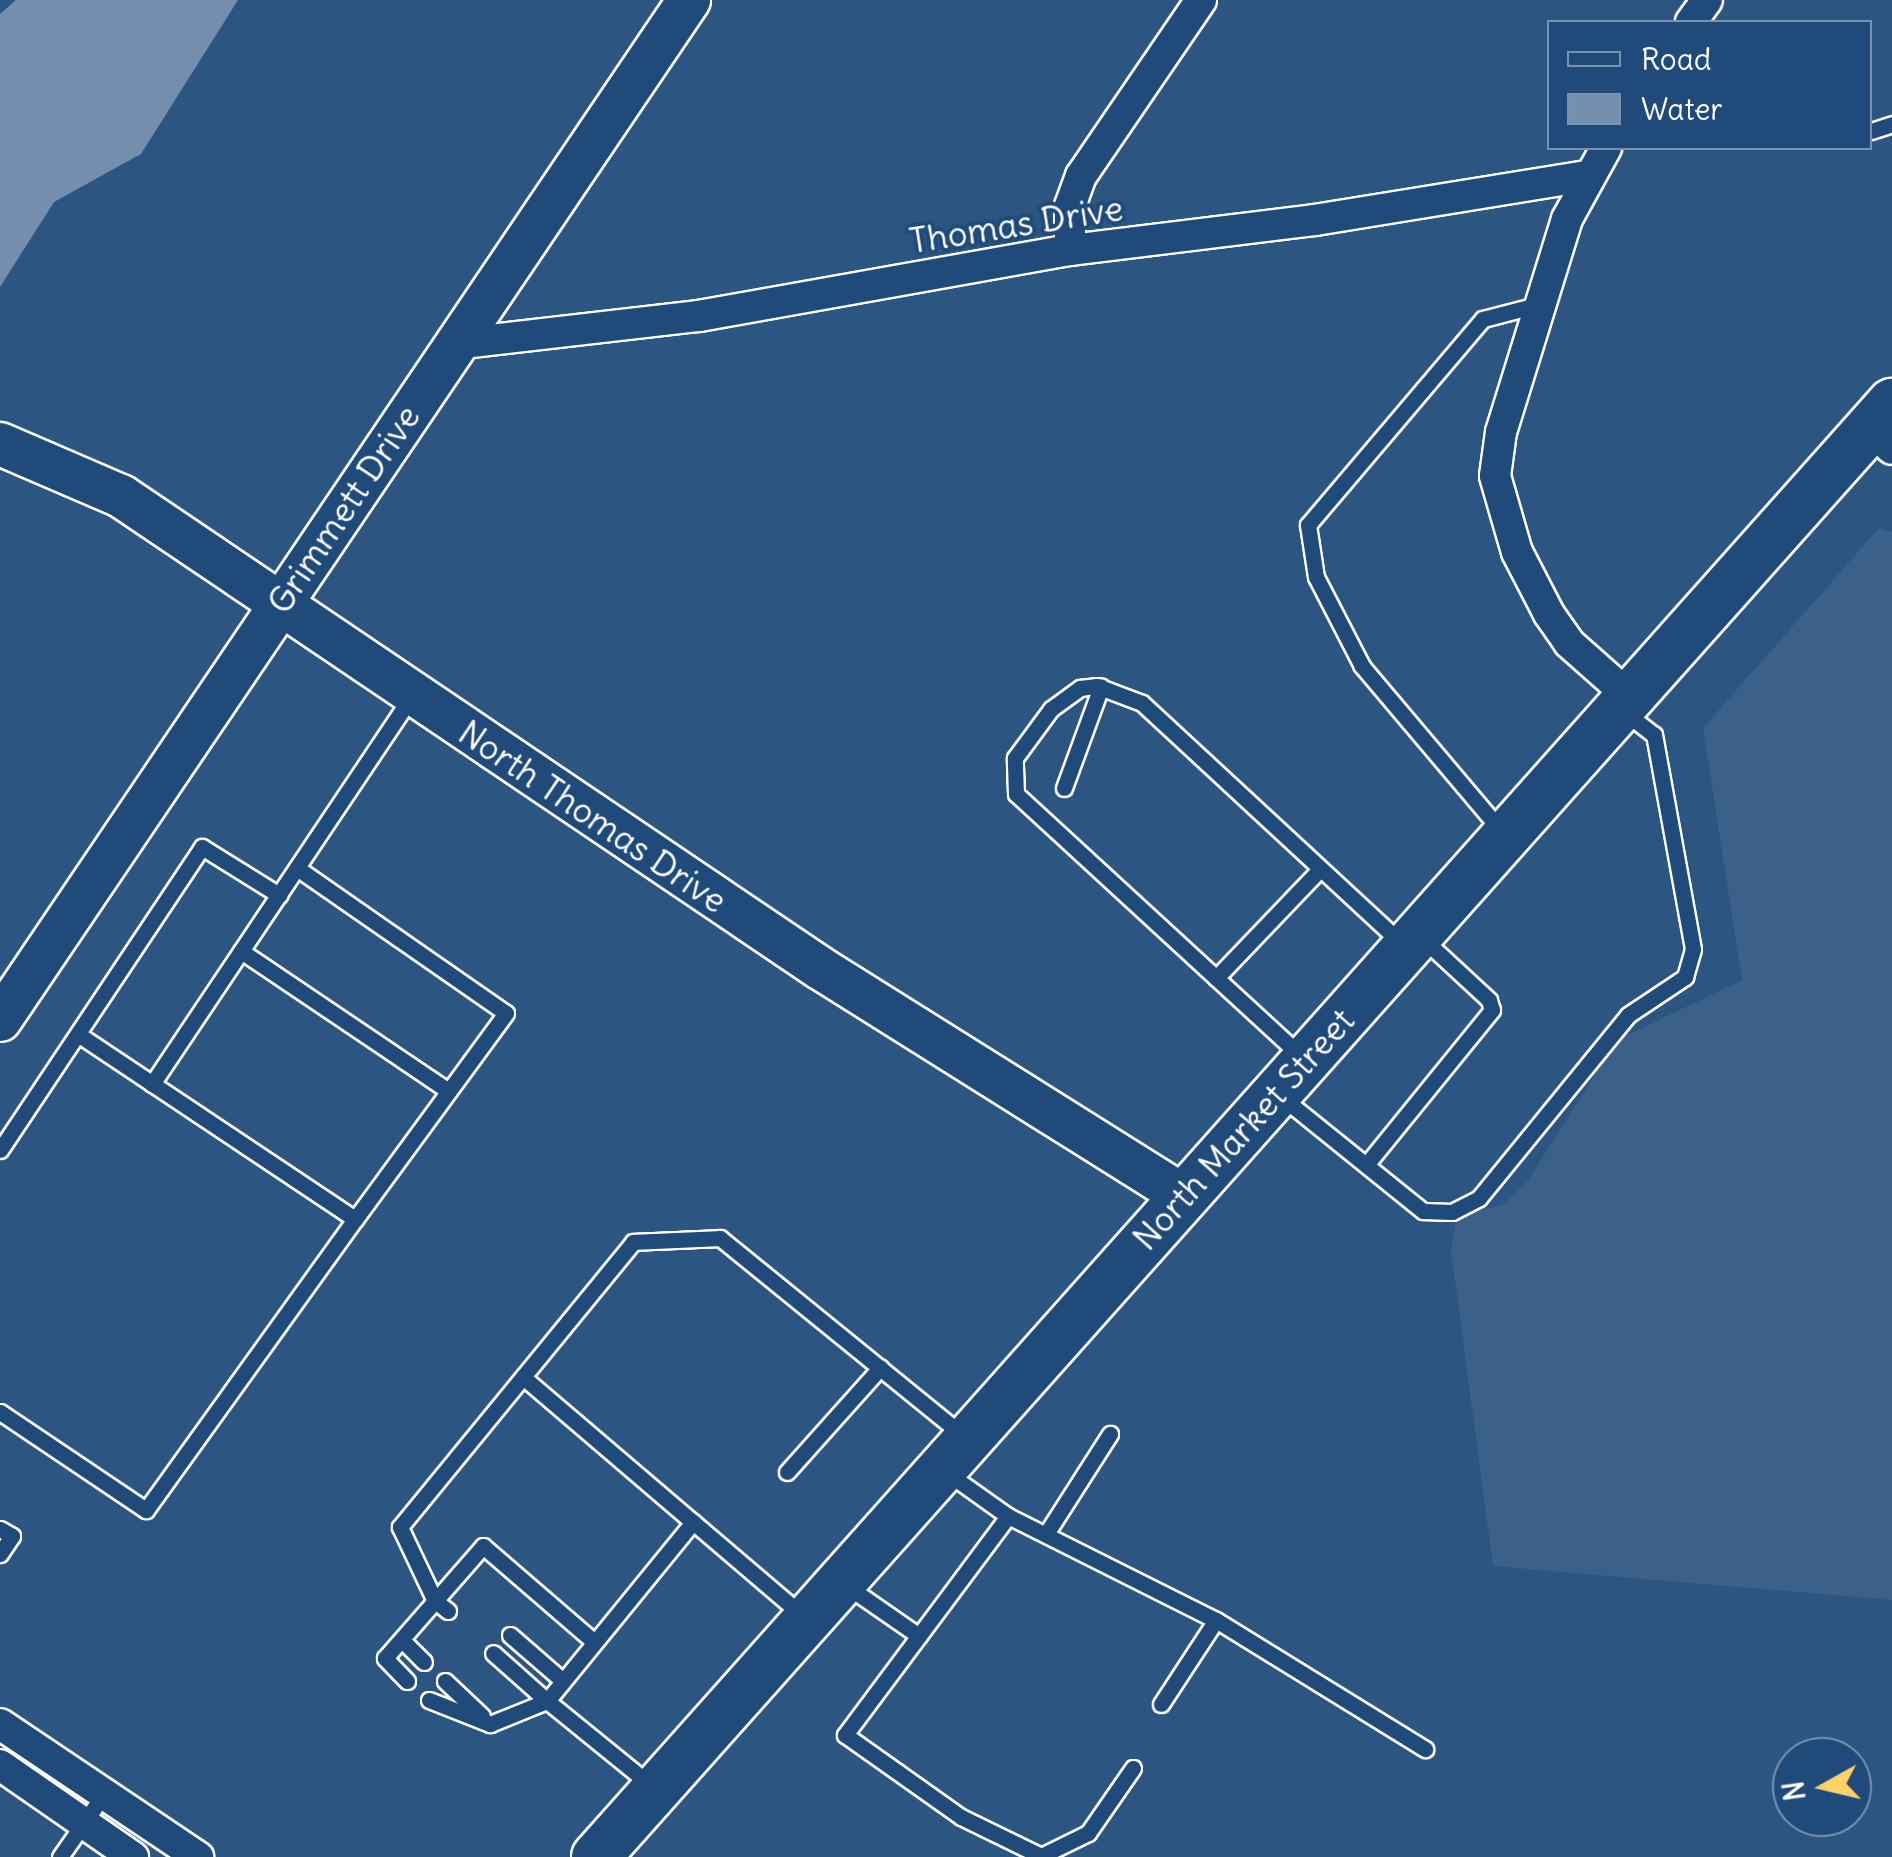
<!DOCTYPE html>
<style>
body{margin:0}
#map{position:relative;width:1892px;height:1857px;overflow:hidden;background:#2c5582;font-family:Delius,sans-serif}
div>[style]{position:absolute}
.built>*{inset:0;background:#3b618b}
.water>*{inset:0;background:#748fad}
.roads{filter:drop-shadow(2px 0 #fff) drop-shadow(-2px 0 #fff) drop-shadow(0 2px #fff) drop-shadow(0 -2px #fff)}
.lane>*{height:15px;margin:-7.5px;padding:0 7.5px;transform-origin:7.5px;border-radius:7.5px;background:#1f4a7a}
.street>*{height:30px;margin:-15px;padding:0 15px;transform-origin:15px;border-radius:15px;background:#1f4a7a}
.secondary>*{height:42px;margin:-21px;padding:0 21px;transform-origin:21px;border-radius:21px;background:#1f4a7a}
.primary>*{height:48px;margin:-24px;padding:0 24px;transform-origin:24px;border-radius:24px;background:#1f4a7a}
span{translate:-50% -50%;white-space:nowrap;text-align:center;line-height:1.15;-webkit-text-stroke:8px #1f4a7a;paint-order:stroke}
.street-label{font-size:35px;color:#fff}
.legend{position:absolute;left:1547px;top:20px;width:325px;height:130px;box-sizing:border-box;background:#1f4a7a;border:2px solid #7992af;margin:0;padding:12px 18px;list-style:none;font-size:30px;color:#fff}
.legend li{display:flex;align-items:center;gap:20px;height:50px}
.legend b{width:50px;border:2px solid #7992af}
.north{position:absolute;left:1772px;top:1737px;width:100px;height:100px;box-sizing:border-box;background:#1f4a7a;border:2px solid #7992af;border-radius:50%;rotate:262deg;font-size:28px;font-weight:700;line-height:40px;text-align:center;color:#fff}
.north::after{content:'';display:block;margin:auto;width:35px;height:45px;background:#ffd166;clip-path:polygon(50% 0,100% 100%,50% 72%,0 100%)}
</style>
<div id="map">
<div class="built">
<i style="clip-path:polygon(1879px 528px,1892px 532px,1892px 1600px,1493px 1566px,1451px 1250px,1457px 1215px,1502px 1205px,1529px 1179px,1617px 1040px,1742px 980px,1703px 728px)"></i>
</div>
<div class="water">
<i style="clip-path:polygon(16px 0,238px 0,141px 154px,54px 202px,0 287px,0 14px)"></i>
</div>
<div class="roads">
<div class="lane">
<i style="left:1871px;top:131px;width:22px;rotate:-18deg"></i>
<i style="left:1064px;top:788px;width:108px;rotate:-69.9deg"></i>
<i style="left:1503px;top:833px;width:219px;rotate:-130.2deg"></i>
<i style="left:1362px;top:666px;width:100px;rotate:-117.3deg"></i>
<i style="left:1316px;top:577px;width:53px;rotate:-98.7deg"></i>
<i style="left:1308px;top:525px;width:270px;rotate:-49.7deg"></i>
<i style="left:1483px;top:319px;width:60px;rotate:-14.5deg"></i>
<i style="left:297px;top:868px;width:254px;rotate:34.8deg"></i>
<i style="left:506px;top:1013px;width:255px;rotate:126.2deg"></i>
<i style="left:241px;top:951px;width:249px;rotate:34deg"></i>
<i style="left:1216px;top:978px;width:151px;rotate:-46.3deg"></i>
<i style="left:1301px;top:1056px;width:387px;rotate:-137.4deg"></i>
<i style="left:1016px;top:794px;width:36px;rotate:-92deg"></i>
<i style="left:1015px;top:758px;width:61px;rotate:-53.7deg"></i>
<i style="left:1051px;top:709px;width:36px;rotate:-36deg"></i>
<i style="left:1080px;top:688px;width:17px;rotate:-7deg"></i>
<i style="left:1097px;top:686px;width:48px;rotate:20.7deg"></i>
<i style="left:1142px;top:703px;width:356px;rotate:42.8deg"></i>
<i style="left:152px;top:1084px;width:468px;rotate:-56.2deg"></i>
<i style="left:1279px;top:1095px;width:185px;rotate:38.9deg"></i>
<i style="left:1423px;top:1211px;width:29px;rotate:2deg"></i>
<i style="left:1452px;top:1212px;width:30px;rotate:-27deg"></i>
<i style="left:1479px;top:1198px;width:236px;rotate:-50.8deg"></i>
<i style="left:1628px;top:1015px;width:69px;rotate:-33.7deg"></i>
<i style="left:1685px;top:977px;width:29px;rotate:-74deg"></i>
<i style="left:1693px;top:949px;width:218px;rotate:-100.3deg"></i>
<i style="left:1654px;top:735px;width:41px;rotate:-142deg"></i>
<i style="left:0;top:1150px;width:364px;rotate:-56.3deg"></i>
<i style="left:202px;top:847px;width:91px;rotate:31.9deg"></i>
<i style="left:1366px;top:1165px;width:200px;rotate:-50.9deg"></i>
<i style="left:1492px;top:1010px;width:10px;rotate:-107deg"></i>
<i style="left:1489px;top:1000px;width:91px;rotate:-137.2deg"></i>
<i style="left:523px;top:1377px;width:223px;rotate:40.5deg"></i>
<i style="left:0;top:1412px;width:176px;rotate:33.9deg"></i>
<i style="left:146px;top:1510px;width:358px;rotate:-54.3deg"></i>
<i style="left:355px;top:1219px;width:333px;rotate:-146.3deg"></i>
<i style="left:787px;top:1472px;width:140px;rotate:-48.2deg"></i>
<i style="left:946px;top:1472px;width:76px;rotate:35.4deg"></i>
<i style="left:0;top:1529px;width:14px;rotate:30deg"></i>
<i style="left:12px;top:1536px;width:22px;rotate:124deg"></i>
<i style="left:1046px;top:1534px;width:119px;rotate:-57.4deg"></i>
<i style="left:844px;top:1584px;width:91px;rotate:34.7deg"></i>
<i style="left:448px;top:1611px;width:16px;rotate:-142deg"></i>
<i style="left:435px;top:1601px;width:82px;rotate:-115.3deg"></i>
<i style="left:400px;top:1527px;width:368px;rotate:-50.7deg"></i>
<i style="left:633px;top:1242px;width:87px;rotate:-2.6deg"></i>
<i style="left:720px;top:1238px;width:316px;rotate:39.1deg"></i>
<i style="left:510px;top:1635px;width:70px;rotate:41deg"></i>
<i style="left:402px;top:1640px;width:31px;rotate:45deg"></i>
<i style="left:407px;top:1681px;width:32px;rotate:-134deg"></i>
<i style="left:385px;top:1658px;width:149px;rotate:-48.8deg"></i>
<i style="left:483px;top:1546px;width:145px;rotate:40.8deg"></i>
<i style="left:445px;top:1681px;width:51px;rotate:43.4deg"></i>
<i style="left:429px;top:1700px;width:66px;rotate:21.5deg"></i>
<i style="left:490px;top:1724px;width:61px;rotate:-22deg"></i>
<i style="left:547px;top:1701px;width:72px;rotate:-138.4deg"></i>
<i style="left:1161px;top:1704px;width:100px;rotate:-56.8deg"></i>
<i style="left:1133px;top:1768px;width:79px;rotate:124.7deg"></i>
<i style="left:1088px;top:1833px;width:52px;rotate:153.9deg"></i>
<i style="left:1041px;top:1856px;width:89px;rotate:-154deg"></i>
<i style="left:961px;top:1817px;width:142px;rotate:-144.7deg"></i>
<i style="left:845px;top:1735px;width:273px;rotate:-53.3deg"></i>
<i style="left:1008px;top:1516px;width:233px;rotate:26.6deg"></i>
<i style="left:1216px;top:1620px;width:246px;rotate:31.7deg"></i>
<i style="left:653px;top:1787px;width:136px;rotate:-140.9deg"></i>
<i style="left:547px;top:1701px;width:231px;rotate:-50.8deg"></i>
<i style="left:693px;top:1522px;width:145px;rotate:40.5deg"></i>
<i style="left:60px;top:1857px;width:77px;rotate:-55.1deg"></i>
</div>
<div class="street">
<i style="left:1691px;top:22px;width:27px;rotate:-54deg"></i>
<i style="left:1606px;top:148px;width:81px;rotate:118.8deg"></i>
<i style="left:1567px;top:219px;width:223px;rotate:107.2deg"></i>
<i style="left:1501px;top:432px;width:44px;rotate:97.8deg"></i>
<i style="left:1495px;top:476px;width:79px;rotate:73.9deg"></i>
<i style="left:1517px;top:552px;width:70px;rotate:62.7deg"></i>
<i style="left:1549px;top:614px;width:35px;rotate:55deg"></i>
<i style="left:1569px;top:643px;width:81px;rotate:41.5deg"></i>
<i style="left:1070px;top:250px;width:44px;rotate:-90deg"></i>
<i style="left:1070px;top:206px;width:32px;rotate:-70deg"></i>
<i style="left:1081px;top:176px;width:213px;rotate:-55.7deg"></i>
<i style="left:456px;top:344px;width:245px;rotate:-6.6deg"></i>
<i style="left:699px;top:316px;width:377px;rotate:-10.1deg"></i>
<i style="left:1070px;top:250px;width:247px;rotate:-7deg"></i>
<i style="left:1315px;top:220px;width:277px;rotate:-9.2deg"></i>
<i style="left:1870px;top:428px;width:30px;rotate:44deg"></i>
<i style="left:0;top:1724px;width:239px;rotate:33.9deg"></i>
<i style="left:0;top:1765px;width:162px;rotate:34.7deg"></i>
</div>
<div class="secondary">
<i style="left:0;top:444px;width:132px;rotate:23.3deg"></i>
<i style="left:121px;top:496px;width:843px;rotate:34.03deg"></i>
<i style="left:820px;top:968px;width:430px;rotate:32.1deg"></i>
<i style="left:0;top:1020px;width:1231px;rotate:-55.96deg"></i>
</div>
<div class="primary">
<i style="left:596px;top:1857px;width:1948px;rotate:-48.29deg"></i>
</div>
</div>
<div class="street-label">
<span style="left:1016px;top:224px;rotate:-9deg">Thomas Drive</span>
<span style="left:343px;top:509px;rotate:-56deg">Grimmett Drive</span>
<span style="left:593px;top:816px;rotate:34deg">North Thomas Drive</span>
<span style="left:1243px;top:1129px;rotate:-48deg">North Market Street</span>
</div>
<ul class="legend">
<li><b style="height:12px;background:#1f4a7a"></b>Road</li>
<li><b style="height:28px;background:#748fad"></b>Water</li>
</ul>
<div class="north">N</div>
</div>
